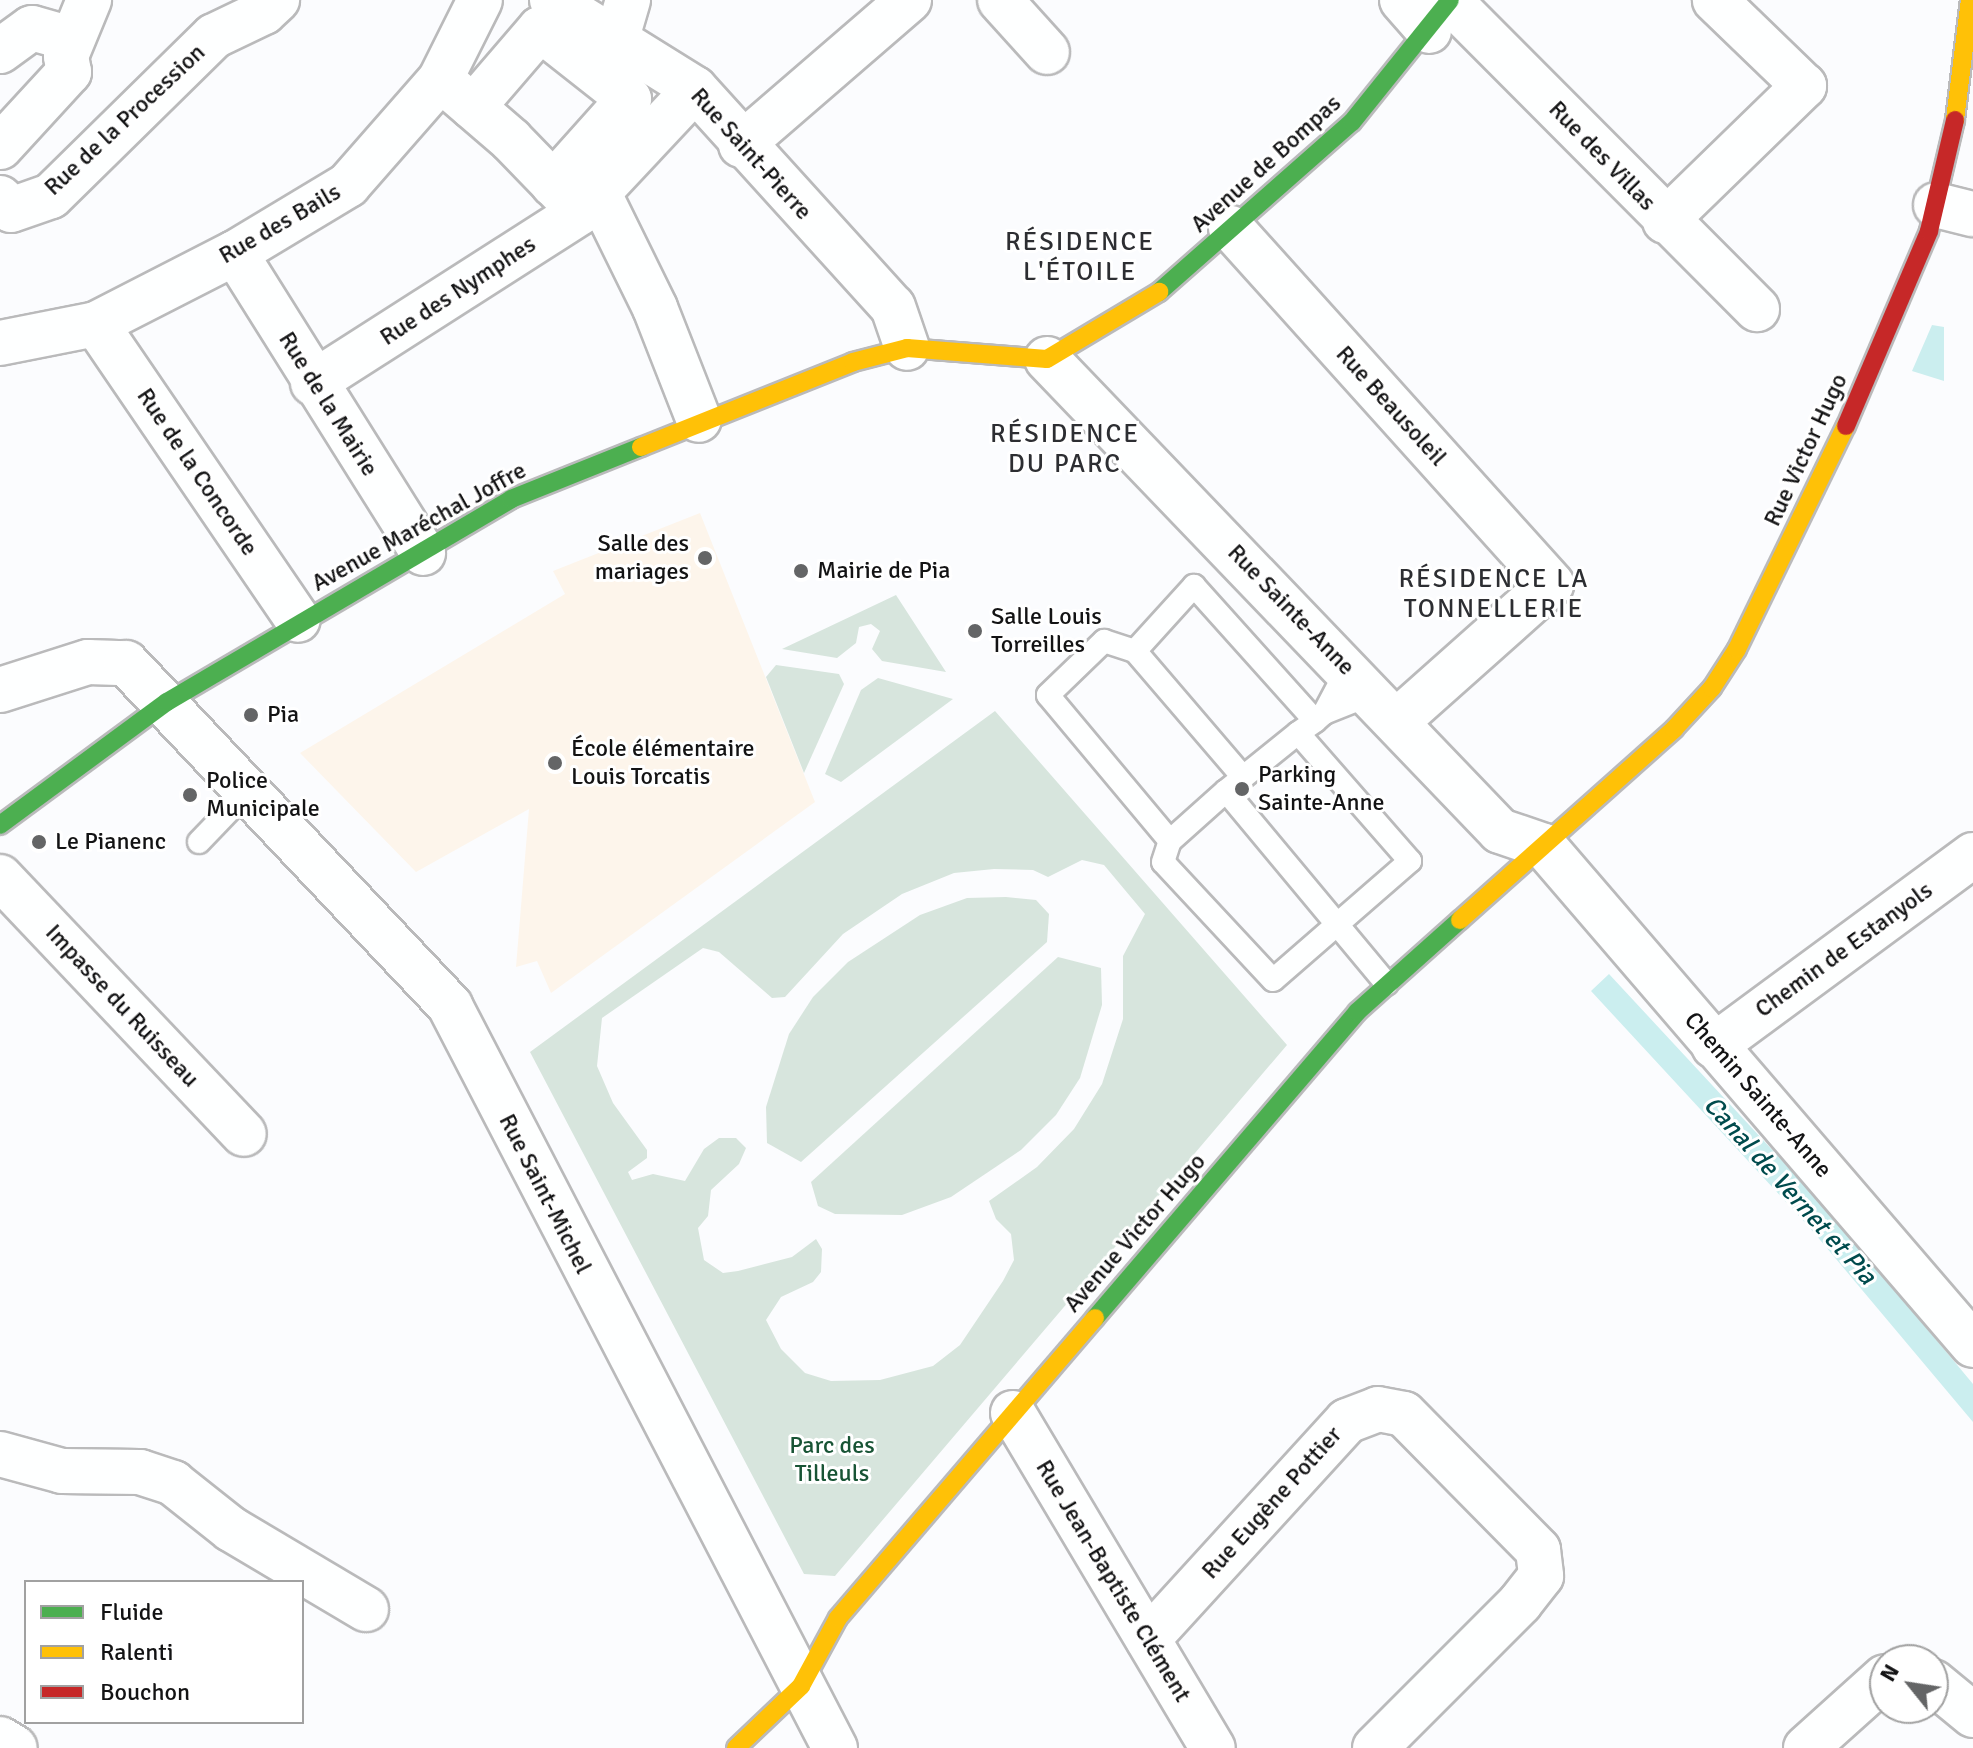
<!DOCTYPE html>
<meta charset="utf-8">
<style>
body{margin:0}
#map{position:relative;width:1973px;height:1748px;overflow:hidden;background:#fbfcfe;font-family:Signika,sans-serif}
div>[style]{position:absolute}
.education>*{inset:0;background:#fdf5eb}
.green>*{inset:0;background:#d7e5dd}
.water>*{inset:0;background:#cbeeef}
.roads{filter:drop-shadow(2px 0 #bababb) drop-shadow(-2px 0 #bababb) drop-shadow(0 2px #bababb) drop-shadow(0 -2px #bababb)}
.lane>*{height:22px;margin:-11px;padding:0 11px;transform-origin:11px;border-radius:11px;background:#feffff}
.street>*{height:44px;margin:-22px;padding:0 22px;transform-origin:22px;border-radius:22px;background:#feffff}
.fast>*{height:18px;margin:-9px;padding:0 9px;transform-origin:9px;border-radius:9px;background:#4caf50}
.slow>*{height:18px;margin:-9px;padding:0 9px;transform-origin:9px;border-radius:9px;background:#ffc107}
.jam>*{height:18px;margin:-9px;padding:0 9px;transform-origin:9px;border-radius:9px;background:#c62828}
.dots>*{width:22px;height:22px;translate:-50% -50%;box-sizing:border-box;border:4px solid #fff;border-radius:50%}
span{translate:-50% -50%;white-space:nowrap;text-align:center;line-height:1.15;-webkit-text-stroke:6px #fff;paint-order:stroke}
.street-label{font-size:24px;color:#131314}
.poi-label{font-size:24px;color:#131314}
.right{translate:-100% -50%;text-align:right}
.left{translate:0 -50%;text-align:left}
.park-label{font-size:24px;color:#185435}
.neighbourhood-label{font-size:26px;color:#2d2e32;letter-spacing:2px}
.water-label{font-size:26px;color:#004b4d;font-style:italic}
.legend{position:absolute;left:24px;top:1580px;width:280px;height:144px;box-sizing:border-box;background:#fff;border:2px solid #a1a1a1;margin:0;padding:10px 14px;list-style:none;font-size:24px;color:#131314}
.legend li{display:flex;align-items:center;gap:16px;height:40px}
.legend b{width:40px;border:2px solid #a1a1a1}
.north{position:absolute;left:1869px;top:1644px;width:80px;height:80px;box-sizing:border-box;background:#fff;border:2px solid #a1a1a1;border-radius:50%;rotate:300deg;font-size:22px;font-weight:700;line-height:32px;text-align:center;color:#131314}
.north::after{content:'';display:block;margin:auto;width:28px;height:36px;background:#646566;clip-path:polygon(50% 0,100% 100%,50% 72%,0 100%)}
</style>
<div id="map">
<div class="education">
<i style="clip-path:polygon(700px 513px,815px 802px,551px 993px,537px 961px,516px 967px,529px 809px,416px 872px,300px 753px,565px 594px,553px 571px)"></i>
</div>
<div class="green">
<i style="clip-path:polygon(896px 595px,946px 672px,882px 661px,872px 649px,880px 631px,871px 624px,859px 627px,856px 643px,837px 658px,782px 649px)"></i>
<i style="clip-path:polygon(776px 665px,839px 674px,844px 684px,804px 773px,766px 677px)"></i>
<i style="clip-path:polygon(878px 678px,953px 699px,841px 782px,825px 774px,861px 690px)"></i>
<i style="clip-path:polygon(evenodd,995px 711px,1287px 1045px,835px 1576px,804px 1574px,530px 1052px,995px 711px,1082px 860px,1104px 865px,1145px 914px,1123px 956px,1123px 1019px,1102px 1084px,1074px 1129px,1037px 1167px,989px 1201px,996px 1219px,1011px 1234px,1014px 1260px,1003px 1281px,960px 1345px,933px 1366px,880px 1380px,831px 1381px,805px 1373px,781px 1349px,766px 1320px,781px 1297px,813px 1282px,821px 1272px,822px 1249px,816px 1239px,792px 1257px,738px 1271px,723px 1273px,704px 1260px,698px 1228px,708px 1216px,711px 1190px,739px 1164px,746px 1148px,736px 1138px,719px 1138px,704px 1149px,685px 1181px,653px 1174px,632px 1180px,628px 1172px,647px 1158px,647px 1150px,613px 1103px,597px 1066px,602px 1018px,703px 948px,719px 952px,772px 998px,785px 997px,843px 934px,902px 894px,954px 873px,994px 869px,1033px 870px,1048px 877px,1082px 860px)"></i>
<i style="clip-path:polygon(1006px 897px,1036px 900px,1049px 914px,1047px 942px,801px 1162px,767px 1143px,766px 1107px,789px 1034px,813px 997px,848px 962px,920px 915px,967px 898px)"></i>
<i style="clip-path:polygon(1058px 957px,1101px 968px,1102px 1005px,1080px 1078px,1056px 1115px,1021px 1150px,951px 1197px,902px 1215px,835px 1214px,818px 1206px,811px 1182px)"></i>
</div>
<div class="water">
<i style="clip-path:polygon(1932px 325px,1944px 327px,1944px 381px,1912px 371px)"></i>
<i style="clip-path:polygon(1609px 974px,1829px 1211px,1973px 1384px,1973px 1422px,1810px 1228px,1591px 991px)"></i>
</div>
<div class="roads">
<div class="lane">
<i style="left:1135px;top:651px;width:88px;rotate:-47.8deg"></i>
<i style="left:1194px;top:586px;width:181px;rotate:48.1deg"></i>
<i style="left:1340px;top:665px;width:20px;rotate:93deg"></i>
<i style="left:1339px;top:685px;width:32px;rotate:118deg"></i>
<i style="left:1324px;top:713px;width:52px;rotate:-21.6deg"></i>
<i style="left:1298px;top:733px;width:170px;rotate:48.8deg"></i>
<i style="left:1410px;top:861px;width:181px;rotate:139deg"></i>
<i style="left:1273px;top:980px;width:161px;rotate:-133deg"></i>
<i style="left:1163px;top:862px;width:22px;rotate:-72deg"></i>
<i style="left:1170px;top:841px;width:75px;rotate:-41.8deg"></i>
<i style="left:1226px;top:791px;width:92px;rotate:-38.9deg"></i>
<i style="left:1298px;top:733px;width:21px;rotate:-35deg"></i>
<i style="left:1315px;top:721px;width:12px;rotate:-42deg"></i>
<i style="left:1226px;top:791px;width:251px;rotate:50.2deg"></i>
<i style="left:1170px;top:841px;width:190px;rotate:-129.9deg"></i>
<i style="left:1048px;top:695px;width:78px;rotate:-44deg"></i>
<i style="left:1104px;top:641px;width:33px;rotate:18deg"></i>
<i style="left:1135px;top:651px;width:166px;rotate:49.4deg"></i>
<i style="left:199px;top:842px;width:69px;rotate:-46.2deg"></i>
</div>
<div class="street">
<i style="left:552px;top:0;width:168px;rotate:31.9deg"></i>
<i style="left:695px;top:89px;width:294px;rotate:47.8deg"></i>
<i style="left:893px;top:307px;width:43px;rotate:71.1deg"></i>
<i style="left:1000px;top:0;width:70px;rotate:47.9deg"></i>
<i style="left:1402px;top:0;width:41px;rotate:48.9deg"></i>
<i style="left:1450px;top:1px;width:435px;rotate:45.1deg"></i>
<i style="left:0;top:51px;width:39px;rotate:-36deg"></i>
<i style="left:32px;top:28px;width:41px;rotate:15.8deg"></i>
<i style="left:601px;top:63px;width:27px;rotate:-56deg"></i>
<i style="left:616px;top:41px;width:43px;rotate:-73.7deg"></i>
<i style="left:452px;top:89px;width:78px;rotate:40.8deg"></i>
<i style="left:511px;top:140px;width:89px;rotate:45.9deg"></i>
<i style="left:473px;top:107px;width:103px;rotate:-49.3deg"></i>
<i style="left:540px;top:29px;width:113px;rotate:38.2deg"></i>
<i style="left:629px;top:99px;width:114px;rotate:131.8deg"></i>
<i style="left:741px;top:145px;width:222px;rotate:-40.8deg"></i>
<i style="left:0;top:147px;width:102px;rotate:-47.4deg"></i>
<i style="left:69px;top:72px;width:16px;rotate:-101deg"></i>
<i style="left:66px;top:56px;width:61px;rotate:-67.7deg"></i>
<i style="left:599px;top:194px;width:127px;rotate:63.8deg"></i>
<i style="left:655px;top:308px;width:120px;rotate:68.6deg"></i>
<i style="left:0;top:198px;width:16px;rotate:47deg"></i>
<i style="left:11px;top:210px;width:42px;rotate:-19.3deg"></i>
<i style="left:51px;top:196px;width:228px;rotate:-44.5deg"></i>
<i style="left:214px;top:36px;width:55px;rotate:-25.6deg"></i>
<i style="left:264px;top:12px;width:18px;rotate:-43deg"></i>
<i style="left:1936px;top:205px;width:38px;rotate:14deg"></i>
<i style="left:1665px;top:221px;width:194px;rotate:-44.2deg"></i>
<i style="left:1804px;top:86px;width:124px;rotate:-136deg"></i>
<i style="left:1231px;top:228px;width:479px;rotate:48deg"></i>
<i style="left:1551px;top:584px;width:206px;rotate:138.3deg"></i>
<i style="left:235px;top:253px;width:354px;rotate:57.9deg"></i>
<i style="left:96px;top:324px;width:358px;rotate:55.7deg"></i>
<i style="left:0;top:343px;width:98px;rotate:-11.2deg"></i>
<i style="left:96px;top:324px;width:156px;rotate:-27.1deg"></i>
<i style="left:235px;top:253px;width:132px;rotate:-31deg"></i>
<i style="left:348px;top:185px;width:140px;rotate:-48.8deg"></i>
<i style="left:440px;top:80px;width:89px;rotate:-63.4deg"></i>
<i style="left:1047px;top:359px;width:654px;rotate:46.18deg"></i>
<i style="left:1500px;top:831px;width:46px;rotate:18.8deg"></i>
<i style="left:1544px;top:846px;width:658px;rotate:49.31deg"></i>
<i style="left:313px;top:383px;width:317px;rotate:-32.6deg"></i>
<i style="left:580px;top:212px;width:168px;rotate:-46.9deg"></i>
<i style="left:0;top:690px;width:92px;rotate:-17.7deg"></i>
<i style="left:88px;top:662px;width:38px;rotate:2deg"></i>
<i style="left:126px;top:663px;width:472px;rotate:46.6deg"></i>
<i style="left:450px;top:1006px;width:836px;rotate:62.58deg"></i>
<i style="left:0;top:877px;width:354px;rotate:46.5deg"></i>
<i style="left:1714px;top:1046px;width:322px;rotate:-36.4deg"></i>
<i style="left:1013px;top:1413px;width:390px;rotate:59.2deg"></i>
<i style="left:0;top:1454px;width:64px;rotate:15.3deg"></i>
<i style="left:62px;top:1471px;width:78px;rotate:0.7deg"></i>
<i style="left:140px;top:1472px;width:35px;rotate:18deg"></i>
<i style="left:173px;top:1483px;width:74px;rotate:38.4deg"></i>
<i style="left:231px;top:1529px;width:157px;rotate:30.7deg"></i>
<i style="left:1148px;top:1639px;width:295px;rotate:-47.6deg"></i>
<i style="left:1347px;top:1421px;width:33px;rotate:-21deg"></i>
<i style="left:1378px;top:1409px;width:26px;rotate:11deg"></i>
<i style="left:1404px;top:1414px;width:191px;rotate:45.4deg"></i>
<i style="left:1538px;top:1550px;width:26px;rotate:83deg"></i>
<i style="left:1541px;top:1576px;width:34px;rotate:128deg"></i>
<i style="left:1520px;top:1603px;width:205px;rotate:135deg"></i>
<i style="left:1933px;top:1682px;width:52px;rotate:39.5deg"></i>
<i style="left:0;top:1739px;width:17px;rotate:31deg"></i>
<i style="left:1806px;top:1748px;width:106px;rotate:-41.9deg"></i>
</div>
<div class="fast">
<i style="left:1159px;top:292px;width:257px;rotate:-41.4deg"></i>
<i style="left:1352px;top:122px;width:156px;rotate:-51.2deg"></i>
<i style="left:0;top:825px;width:207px;rotate:-36.4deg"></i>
<i style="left:167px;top:702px;width:399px;rotate:-30.5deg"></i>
<i style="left:511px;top:499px;width:140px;rotate:-21.8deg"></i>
<i style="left:1095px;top:1318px;width:403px;rotate:-49.4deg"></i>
<i style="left:1357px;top:1012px;width:138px;rotate:-41.8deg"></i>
</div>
<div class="slow">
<i style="left:1955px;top:120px;width:121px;rotate:-82.9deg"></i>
<i style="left:641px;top:447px;width:228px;rotate:-21.8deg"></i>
<i style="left:853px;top:362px;width:56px;rotate:-14.5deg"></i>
<i style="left:907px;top:348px;width:140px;rotate:4.5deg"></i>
<i style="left:1047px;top:359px;width:131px;rotate:-30.9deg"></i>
<i style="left:1460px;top:920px;width:287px;rotate:-41.7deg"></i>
<i style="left:1674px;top:729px;width:56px;rotate:-47.2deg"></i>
<i style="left:1712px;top:688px;width:46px;rotate:-57.3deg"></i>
<i style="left:1737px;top:649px;width:248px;rotate:-64deg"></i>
<i style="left:736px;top:1748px;width:90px;rotate:-43.6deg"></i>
<i style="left:801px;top:1686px;width:77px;rotate:-61.4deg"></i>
<i style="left:838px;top:1618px;width:395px;rotate:-49.4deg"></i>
</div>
<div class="jam">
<i style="left:1846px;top:426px;width:212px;rotate:-66.9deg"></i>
<i style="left:1929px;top:231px;width:114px;rotate:-76.8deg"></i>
</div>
</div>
<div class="dots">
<i style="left:705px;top:558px;background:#646566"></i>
<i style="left:801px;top:571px;background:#646566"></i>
<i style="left:975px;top:631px;background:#646566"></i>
<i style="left:251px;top:715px;background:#646566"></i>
<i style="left:555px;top:763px;background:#646566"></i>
<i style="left:1242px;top:789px;background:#646566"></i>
<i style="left:190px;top:795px;background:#646566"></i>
<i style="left:39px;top:842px;background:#646566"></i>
</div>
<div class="street-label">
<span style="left:125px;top:120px;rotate:-43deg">Rue de la Procession</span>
<span style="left:751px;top:154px;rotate:48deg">Rue Saint-Pierre</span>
<span style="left:1602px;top:156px;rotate:46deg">Rue des Villas</span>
<span style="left:1266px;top:164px;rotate:-42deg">Avenue de Bompas</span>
<span style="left:280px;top:224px;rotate:-30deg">Rue des Bails</span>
<span style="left:458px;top:291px;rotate:-33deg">Rue des Nymphes</span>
<span style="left:328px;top:404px;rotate:58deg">Rue de la Mairie</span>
<span style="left:1391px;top:406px;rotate:48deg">Rue Beausoleil</span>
<span style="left:1806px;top:450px;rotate:-65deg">Rue Victor Hugo</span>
<span style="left:197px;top:472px;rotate:56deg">Rue de la Concorde</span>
<span style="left:419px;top:527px;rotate:-29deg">Avenue Maréchal Joffre</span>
<span style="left:1291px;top:610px;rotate:46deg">Rue Sainte-Anne</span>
<span style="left:1844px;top:950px;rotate:-36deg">Chemin de Estanyols</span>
<span style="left:122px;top:1006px;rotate:47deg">Impasse du Ruisseau</span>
<span style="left:1758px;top:1095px;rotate:49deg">Chemin Sainte-Anne</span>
<span style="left:545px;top:1194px;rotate:63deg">Rue Saint-Michel</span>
<span style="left:1135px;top:1233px;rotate:-49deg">Avenue Victor Hugo</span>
<span style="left:1272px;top:1503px;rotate:-48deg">Rue Eugène Pottier</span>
<span style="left:1113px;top:1581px;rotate:59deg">Rue Jean-Baptiste Clément</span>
</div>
<div class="poi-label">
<span class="right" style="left:689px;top:558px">Salle des<br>mariages</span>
<span class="left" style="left:817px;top:571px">Mairie de Pia</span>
<span class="left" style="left:991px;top:631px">Salle Louis<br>Torreilles</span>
<span class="left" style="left:267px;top:715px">Pia</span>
<span class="left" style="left:571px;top:763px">École élémentaire<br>Louis Torcatis</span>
<span class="left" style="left:1258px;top:789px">Parking<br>Sainte-Anne</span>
<span class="left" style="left:206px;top:795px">Police<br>Municipale</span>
<span class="left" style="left:55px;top:842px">Le Pianenc</span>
</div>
<div class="park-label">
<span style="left:832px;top:1460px">Parc des<br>Tilleuls</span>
</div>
<div class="neighbourhood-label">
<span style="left:1080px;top:258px">RÉSIDENCE<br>L'ÉTOILE</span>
<span style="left:1065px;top:450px">RÉSIDENCE<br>DU PARC</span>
<span style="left:1494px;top:595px">RÉSIDENCE LA<br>TONNELLERIE</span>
</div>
<div class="water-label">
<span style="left:1789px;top:1191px;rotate:48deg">Canal de Vernet et Pia</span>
</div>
<ul class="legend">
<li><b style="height:10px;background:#4caf50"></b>Fluide</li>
<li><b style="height:10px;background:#ffc107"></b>Ralenti</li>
<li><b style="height:10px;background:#c62828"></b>Bouchon</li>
</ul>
<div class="north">N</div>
</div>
